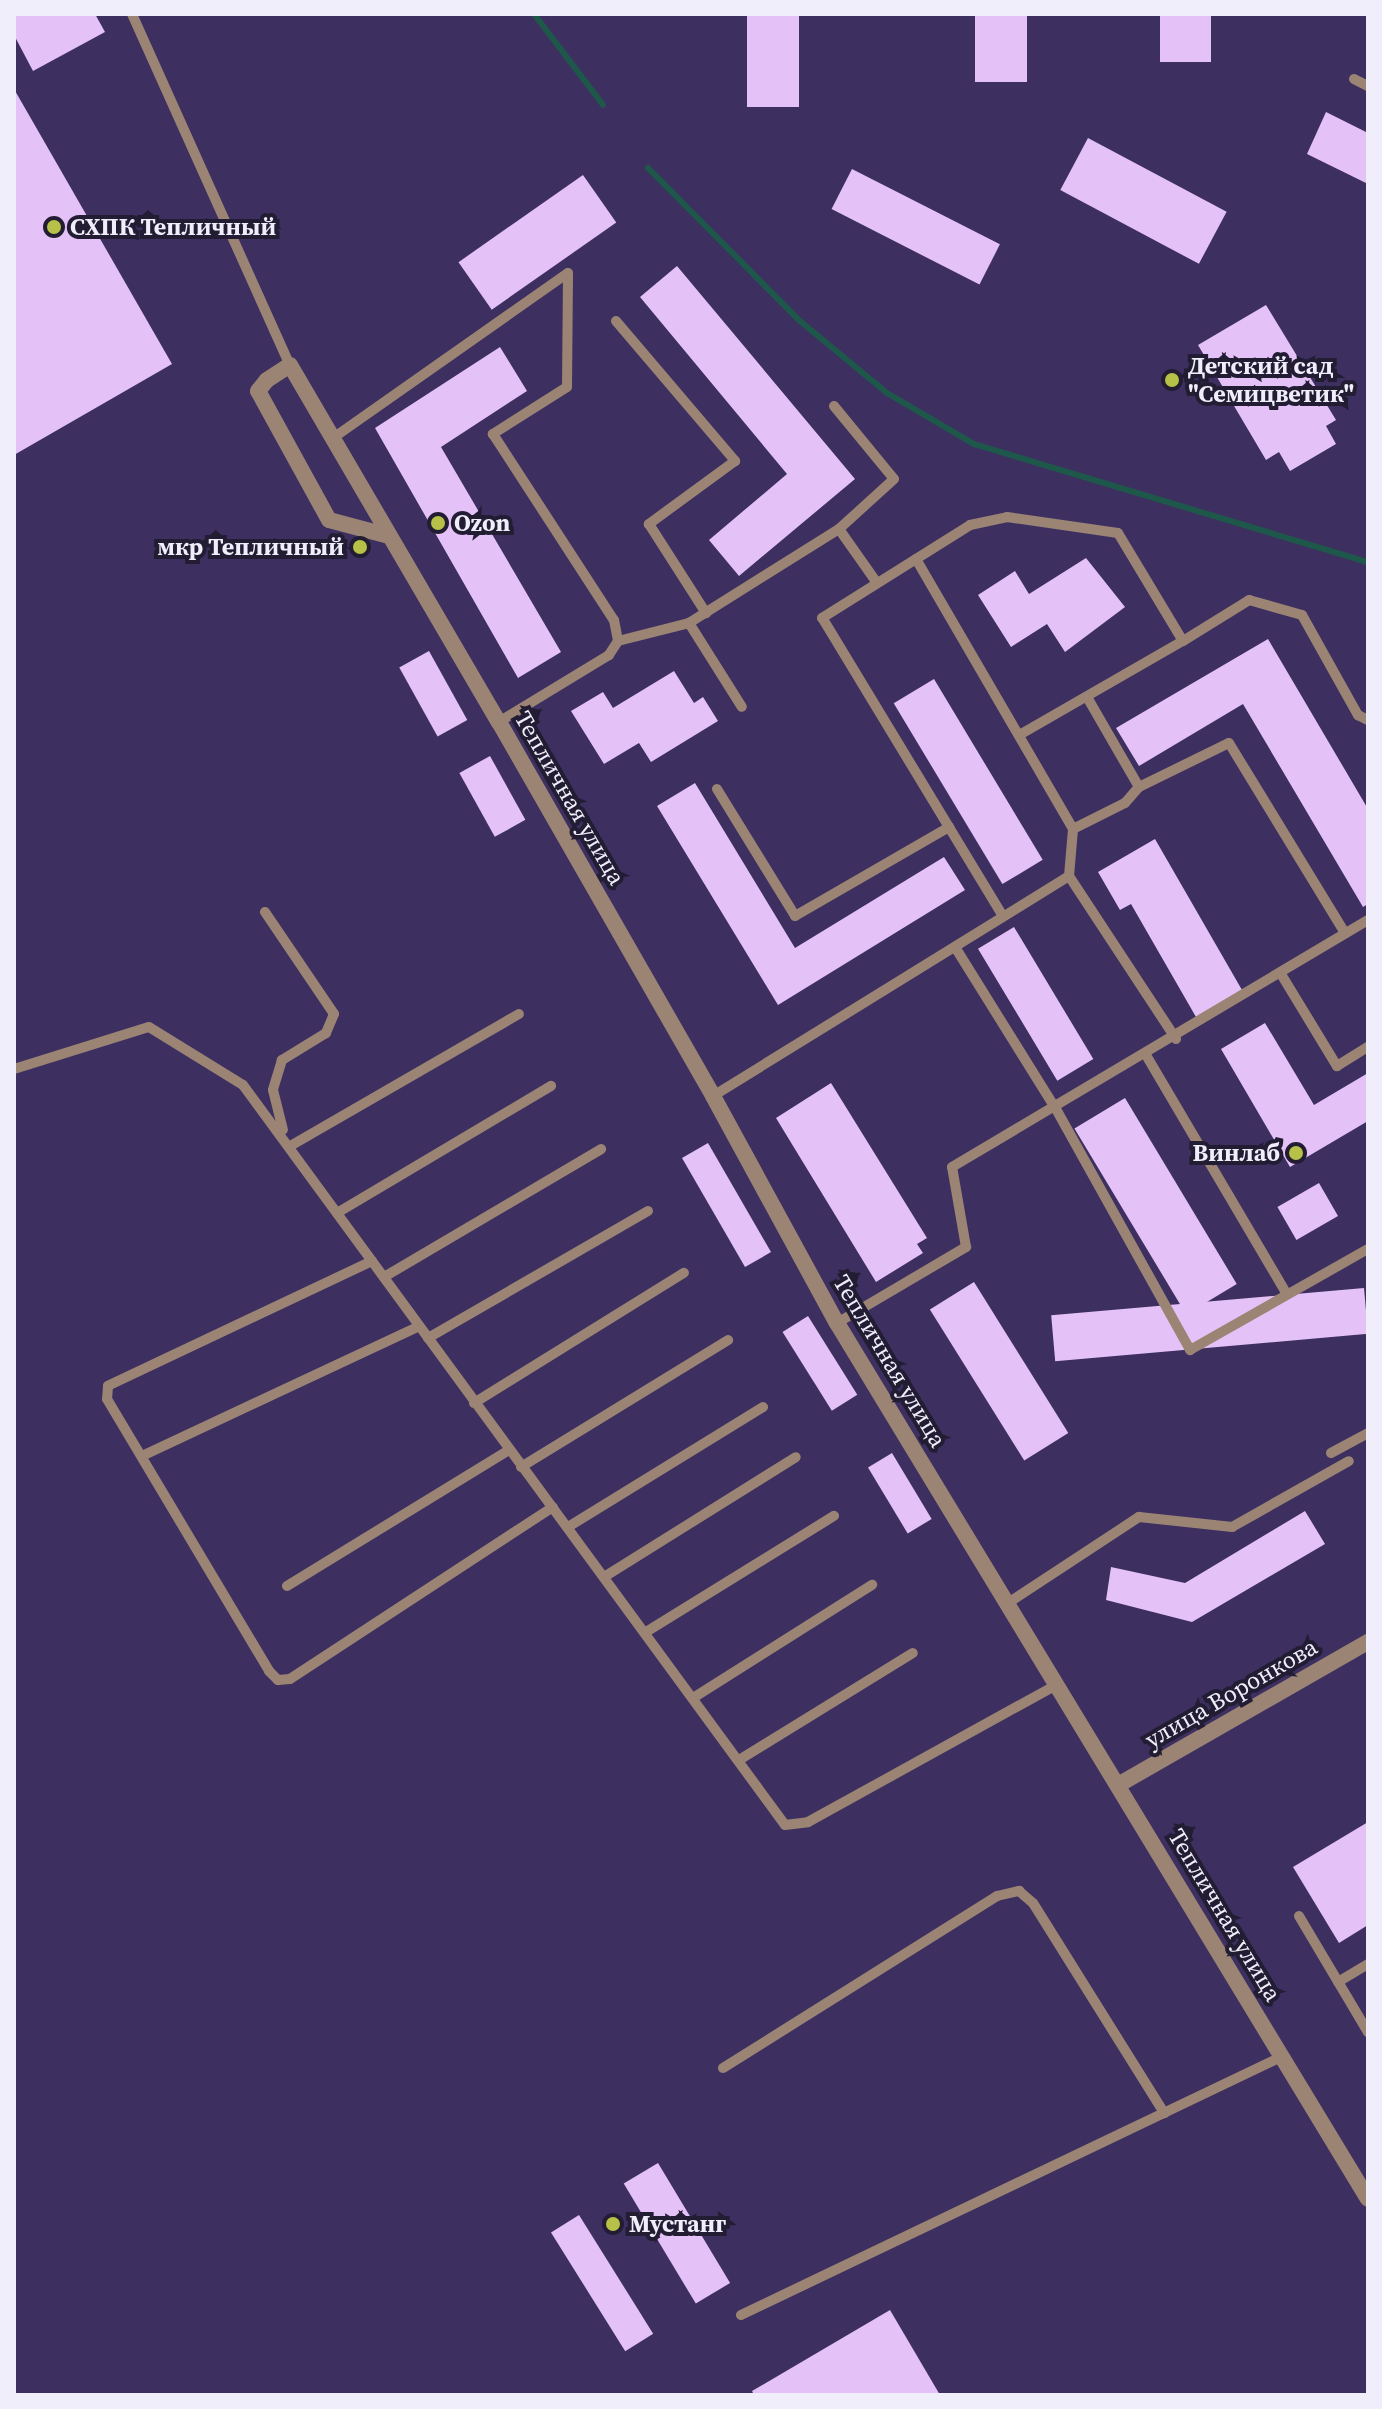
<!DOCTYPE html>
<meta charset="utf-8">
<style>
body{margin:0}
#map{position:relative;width:1382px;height:2409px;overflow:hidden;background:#3d3060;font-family:"Source Serif 4",serif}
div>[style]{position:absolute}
.stream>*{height:6px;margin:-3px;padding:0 3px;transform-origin:3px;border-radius:3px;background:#1e584a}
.building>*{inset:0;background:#e4c1f7;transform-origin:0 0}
.lane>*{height:10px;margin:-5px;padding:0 5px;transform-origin:5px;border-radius:5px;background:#9c8475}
.street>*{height:16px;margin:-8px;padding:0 8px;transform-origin:8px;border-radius:8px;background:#9c8475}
.dots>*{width:22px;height:22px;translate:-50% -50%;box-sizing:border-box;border:4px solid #221d33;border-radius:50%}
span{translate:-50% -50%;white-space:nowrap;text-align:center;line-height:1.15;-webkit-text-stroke:8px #221d33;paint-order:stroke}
.poi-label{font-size:24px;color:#f0eefb;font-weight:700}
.left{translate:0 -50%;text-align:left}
.right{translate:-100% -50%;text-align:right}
.street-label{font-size:24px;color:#f0eefb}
.frame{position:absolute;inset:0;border:16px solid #f0eefb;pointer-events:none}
</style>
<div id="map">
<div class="stream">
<i style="left:534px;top:14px;width:114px;rotate:52.8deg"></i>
<i style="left:648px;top:168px;width:216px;rotate:45.2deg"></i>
<i style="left:800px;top:321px;width:113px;rotate:39.6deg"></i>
<i style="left:887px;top:393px;width:101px;rotate:30.4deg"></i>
<i style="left:974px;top:444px;width:411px;rotate:16.7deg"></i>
</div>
<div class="building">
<i style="clip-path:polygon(14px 14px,95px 14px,105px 32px,33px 71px,14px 35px)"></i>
<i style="left:747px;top:14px;width:52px;height:93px"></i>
<i style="left:975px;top:14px;width:52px;height:68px"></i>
<i style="left:1160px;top:14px;width:51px;height:48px"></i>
<i style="clip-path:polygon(14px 89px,172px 364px,14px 455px)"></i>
<i style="clip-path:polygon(1326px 112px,1368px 133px,1368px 184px,1307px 154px)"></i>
<i style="left:1088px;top:138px;width:157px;height:59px;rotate:28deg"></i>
<i style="left:852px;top:169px;width:166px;height:45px;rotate:27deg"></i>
<i style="left:583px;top:175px;width:58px;height:152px;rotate:55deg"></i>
<i style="clip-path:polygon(677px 266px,855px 479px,739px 576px,709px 540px,787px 474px,640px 297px)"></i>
<i style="clip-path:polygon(1266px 305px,1336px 420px,1326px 426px,1336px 444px,1290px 471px,1279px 452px,1266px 460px,1198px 345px)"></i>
<i style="clip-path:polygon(500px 347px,527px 391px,441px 447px,561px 652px,518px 678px,375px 428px)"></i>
<i style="clip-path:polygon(1086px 558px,1125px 607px,1065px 652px,1047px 624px,1011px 647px,978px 595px,1015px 571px,1029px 594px)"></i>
<i style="clip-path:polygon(1268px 639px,1368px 809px,1368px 904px,1363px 907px,1243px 704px,1139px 766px,1116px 728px)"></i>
<i style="left:429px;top:651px;width:79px;height:34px;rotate:61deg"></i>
<i style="clip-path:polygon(674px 671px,694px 703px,703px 697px,718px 721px,651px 762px,639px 743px,604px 764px,571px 711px,603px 692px,613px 708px)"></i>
<i style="left:934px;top:679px;width:211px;height:47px;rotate:59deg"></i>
<i style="left:490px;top:756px;width:73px;height:35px;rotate:61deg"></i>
<i style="clip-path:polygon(695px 783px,795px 948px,944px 857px,965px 890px,778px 1005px,657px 806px)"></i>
<i style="clip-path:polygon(1155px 839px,1242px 990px,1196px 1017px,1131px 904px,1120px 910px,1098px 872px)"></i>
<i style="left:1014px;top:927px;width:154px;height:42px;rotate:59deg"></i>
<i style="clip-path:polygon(1265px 1023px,1314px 1105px,1368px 1073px,1368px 1121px,1290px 1167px,1221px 1049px)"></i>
<i style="clip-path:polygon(831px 1083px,927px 1238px,917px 1244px,923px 1253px,876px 1282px,776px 1118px)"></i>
<i style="left:1125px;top:1098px;width:217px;height:59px;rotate:59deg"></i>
<i style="left:708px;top:1143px;width:126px;height:30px;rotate:60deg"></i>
<i style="left:1319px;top:1183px;width:38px;height:48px;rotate:60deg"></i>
<i style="left:974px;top:1282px;width:178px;height:52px;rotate:58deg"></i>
<i style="left:1364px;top:1288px;width:46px;height:314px;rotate:85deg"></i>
<i style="left:808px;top:1316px;width:93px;height:30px;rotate:58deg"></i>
<i style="left:892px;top:1453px;width:77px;height:28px;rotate:59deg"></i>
<i style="clip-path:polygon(1305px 1511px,1325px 1544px,1192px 1622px,1106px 1600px,1111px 1567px,1185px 1583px)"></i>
<i style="clip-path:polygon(1368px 1822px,1368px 1925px,1339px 1943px,1293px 1867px)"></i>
<i style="left:658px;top:2163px;width:140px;height:40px;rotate:59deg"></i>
<i style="left:579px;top:2215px;width:140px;height:33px;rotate:58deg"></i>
<i style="clip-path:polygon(890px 2310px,940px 2395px,754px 2395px,752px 2391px)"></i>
</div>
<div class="lane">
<i style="left:132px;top:14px;width:385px;rotate:65.8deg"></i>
<i style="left:1354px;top:79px;width:16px;rotate:27deg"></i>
<i style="left:616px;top:321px;width:184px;rotate:49.6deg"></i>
<i style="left:735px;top:461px;width:107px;rotate:143.8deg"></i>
<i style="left:649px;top:524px;width:106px;rotate:57.4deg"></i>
<i style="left:834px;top:406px;width:94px;rotate:50.6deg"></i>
<i style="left:894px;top:479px;width:74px;rotate:137.7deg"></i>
<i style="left:333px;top:438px;width:287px;rotate:-35.1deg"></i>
<i style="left:568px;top:273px;width:114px;rotate:90.5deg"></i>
<i style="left:567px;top:387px;width:88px;rotate:147.6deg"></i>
<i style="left:493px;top:434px;width:222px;rotate:57deg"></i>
<i style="left:614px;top:620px;width:21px;rotate:79deg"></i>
<i style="left:618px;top:641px;width:17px;rotate:123deg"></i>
<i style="left:609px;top:655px;width:129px;rotate:148.7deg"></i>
<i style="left:916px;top:559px;width:312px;rotate:59.8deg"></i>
<i style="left:689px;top:623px;width:99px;rotate:57.8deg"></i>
<i style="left:618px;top:641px;width:73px;rotate:-14.2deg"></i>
<i style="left:689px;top:623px;width:177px;rotate:-32.1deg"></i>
<i style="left:839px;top:529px;width:66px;rotate:54.9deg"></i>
<i style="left:1087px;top:697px;width:104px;rotate:60deg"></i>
<i style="left:1021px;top:734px;width:187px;rotate:-29.9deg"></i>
<i style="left:717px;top:789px;width:149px;rotate:58.4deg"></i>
<i style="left:795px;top:916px;width:178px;rotate:-30deg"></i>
<i style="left:1069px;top:876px;width:195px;rotate:56.7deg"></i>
<i style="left:265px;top:912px;width:123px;rotate:55.9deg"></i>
<i style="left:334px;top:1014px;width:21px;rotate:113deg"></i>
<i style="left:326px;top:1033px;width:52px;rotate:148.5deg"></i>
<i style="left:282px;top:1060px;width:31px;rotate:107deg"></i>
<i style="left:273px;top:1090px;width:41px;rotate:76deg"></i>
<i style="left:1001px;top:913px;width:345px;rotate:-121.2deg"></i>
<i style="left:822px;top:618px;width:175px;rotate:-32.1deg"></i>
<i style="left:970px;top:525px;width:38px;rotate:-12deg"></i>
<i style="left:1007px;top:517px;width:112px;rotate:8.2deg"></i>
<i style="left:1118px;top:533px;width:126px;rotate:59deg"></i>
<i style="left:1183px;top:641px;width:78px;rotate:-31.8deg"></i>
<i style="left:1249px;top:600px;width:55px;rotate:15.8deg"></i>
<i style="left:1302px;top:615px;width:115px;rotate:60.8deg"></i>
<i style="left:1358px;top:715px;width:11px;rotate:27deg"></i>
<i style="left:955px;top:947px;width:191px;rotate:58.1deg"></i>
<i style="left:1056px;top:1109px;width:276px;rotate:60.9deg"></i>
<i style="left:1190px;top:1350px;width:205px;rotate:-29.6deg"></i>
<i style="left:1281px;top:974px;width:108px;rotate:58.7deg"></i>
<i style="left:1337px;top:1066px;width:36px;rotate:-32deg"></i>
<i style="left:1146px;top:1055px;width:277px;rotate:59.5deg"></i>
<i style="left:14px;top:1069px;width:141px;rotate:-17.3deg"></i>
<i style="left:149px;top:1027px;width:110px;rotate:31.7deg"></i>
<i style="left:243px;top:1085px;width:917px;rotate:53.78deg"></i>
<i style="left:785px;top:1825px;width:23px;rotate:-7deg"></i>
<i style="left:808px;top:1822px;width:286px;rotate:-28.9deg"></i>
<i style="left:713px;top:1096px;width:418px;rotate:-31.7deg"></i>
<i style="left:1069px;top:876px;width:47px;rotate:-85.1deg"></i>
<i style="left:1073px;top:829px;width:58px;rotate:-26.6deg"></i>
<i style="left:1125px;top:803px;width:21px;rotate:-49deg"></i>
<i style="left:1139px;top:787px;width:100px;rotate:-26.1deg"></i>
<i style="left:1229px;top:743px;width:223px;rotate:58.6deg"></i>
<i style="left:292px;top:1145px;width:262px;rotate:-30deg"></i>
<i style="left:337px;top:1213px;width:249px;rotate:-30.7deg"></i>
<i style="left:372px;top:1261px;width:292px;rotate:154.7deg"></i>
<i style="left:108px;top:1386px;width:13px;rotate:94deg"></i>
<i style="left:107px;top:1399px;width:317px;rotate:59.2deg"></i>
<i style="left:269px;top:1671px;width:13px;rotate:45deg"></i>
<i style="left:278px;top:1680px;width:12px;rotate:-5deg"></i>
<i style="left:290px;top:1679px;width:314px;rotate:-33.2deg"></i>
<i style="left:384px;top:1277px;width:252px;rotate:-30.5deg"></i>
<i style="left:837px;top:1323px;width:150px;rotate:-30.5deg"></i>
<i style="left:966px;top:1247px;width:81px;rotate:-99.9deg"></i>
<i style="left:952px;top:1167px;width:484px;rotate:-30.7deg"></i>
<i style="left:428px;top:1338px;width:254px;rotate:-30deg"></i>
<i style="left:474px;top:1403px;width:247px;rotate:-31.8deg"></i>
<i style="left:1331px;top:1453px;width:42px;rotate:-28.4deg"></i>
<i style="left:142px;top:1456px;width:306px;rotate:-25.1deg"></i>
<i style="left:521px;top:1467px;width:243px;rotate:-31.5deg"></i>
<i style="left:568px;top:1527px;width:229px;rotate:-31.6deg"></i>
<i style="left:604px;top:1577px;width:226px;rotate:-32deg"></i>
<i style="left:287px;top:1586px;width:260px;rotate:-31.5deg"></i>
<i style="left:1008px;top:1603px;width:157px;rotate:-33.3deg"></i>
<i style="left:1139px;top:1517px;width:94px;rotate:6.1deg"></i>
<i style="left:1232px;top:1527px;width:134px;rotate:-29.4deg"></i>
<i style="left:646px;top:1632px;width:221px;rotate:-31.7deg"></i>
<i style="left:693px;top:1698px;width:212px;rotate:-32.3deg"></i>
<i style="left:739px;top:1760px;width:204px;rotate:-31.6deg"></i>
<i style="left:1299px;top:1916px;width:135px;rotate:59.3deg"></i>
<i style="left:1338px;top:1982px;width:35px;rotate:-31deg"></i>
<i style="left:723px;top:2068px;width:324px;rotate:-32.1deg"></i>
<i style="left:997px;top:1896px;width:23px;rotate:-13deg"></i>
<i style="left:1019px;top:1891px;width:18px;rotate:41deg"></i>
<i style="left:1033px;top:1903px;width:248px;rotate:58deg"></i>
<i style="left:741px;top:2315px;width:601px;rotate:-25.54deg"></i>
</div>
<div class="street">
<i style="left:389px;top:536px;width:62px;rotate:-165.1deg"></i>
<i style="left:329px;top:520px;width:147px;rotate:-118.8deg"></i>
<i style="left:258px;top:391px;width:14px;rotate:-51deg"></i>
<i style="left:267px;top:380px;width:27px;rotate:-33deg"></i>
<i style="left:290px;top:365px;width:414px;rotate:59.7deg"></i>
<i style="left:499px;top:722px;width:431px;rotate:60.2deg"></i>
<i style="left:713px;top:1096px;width:259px;rotate:61.4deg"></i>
<i style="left:837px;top:1323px;width:1024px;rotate:58.78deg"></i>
<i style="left:1118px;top:1785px;width:288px;rotate:-29.8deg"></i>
</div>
<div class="dots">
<i style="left:54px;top:227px;background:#b7c148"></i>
<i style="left:1172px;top:380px;background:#b7c148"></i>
<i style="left:438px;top:523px;background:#b7c148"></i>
<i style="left:360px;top:547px;background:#b7c148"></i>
<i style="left:1296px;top:1153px;background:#b7c148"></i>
<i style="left:613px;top:2224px;background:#b7c148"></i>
</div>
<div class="poi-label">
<span class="left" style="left:70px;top:227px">СХПК Тепличный</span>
<span class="left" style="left:1188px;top:380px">Детский сад<br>"Семицветик"</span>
<span class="left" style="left:454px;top:523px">Ozon</span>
<span class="right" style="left:344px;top:547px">мкр Тепличный</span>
<span class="right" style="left:1280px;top:1153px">Винлаб</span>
<span class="left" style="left:629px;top:2224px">Мустанг</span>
</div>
<div class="street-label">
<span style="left:570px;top:798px;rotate:60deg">Тепличная улица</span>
<span style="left:890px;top:1361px;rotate:59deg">Тепличная улица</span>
<span style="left:1231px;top:1693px;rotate:-30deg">улица Воронкова</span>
<span style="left:1225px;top:1915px;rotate:59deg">Тепличная улица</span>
</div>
<div class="frame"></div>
</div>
